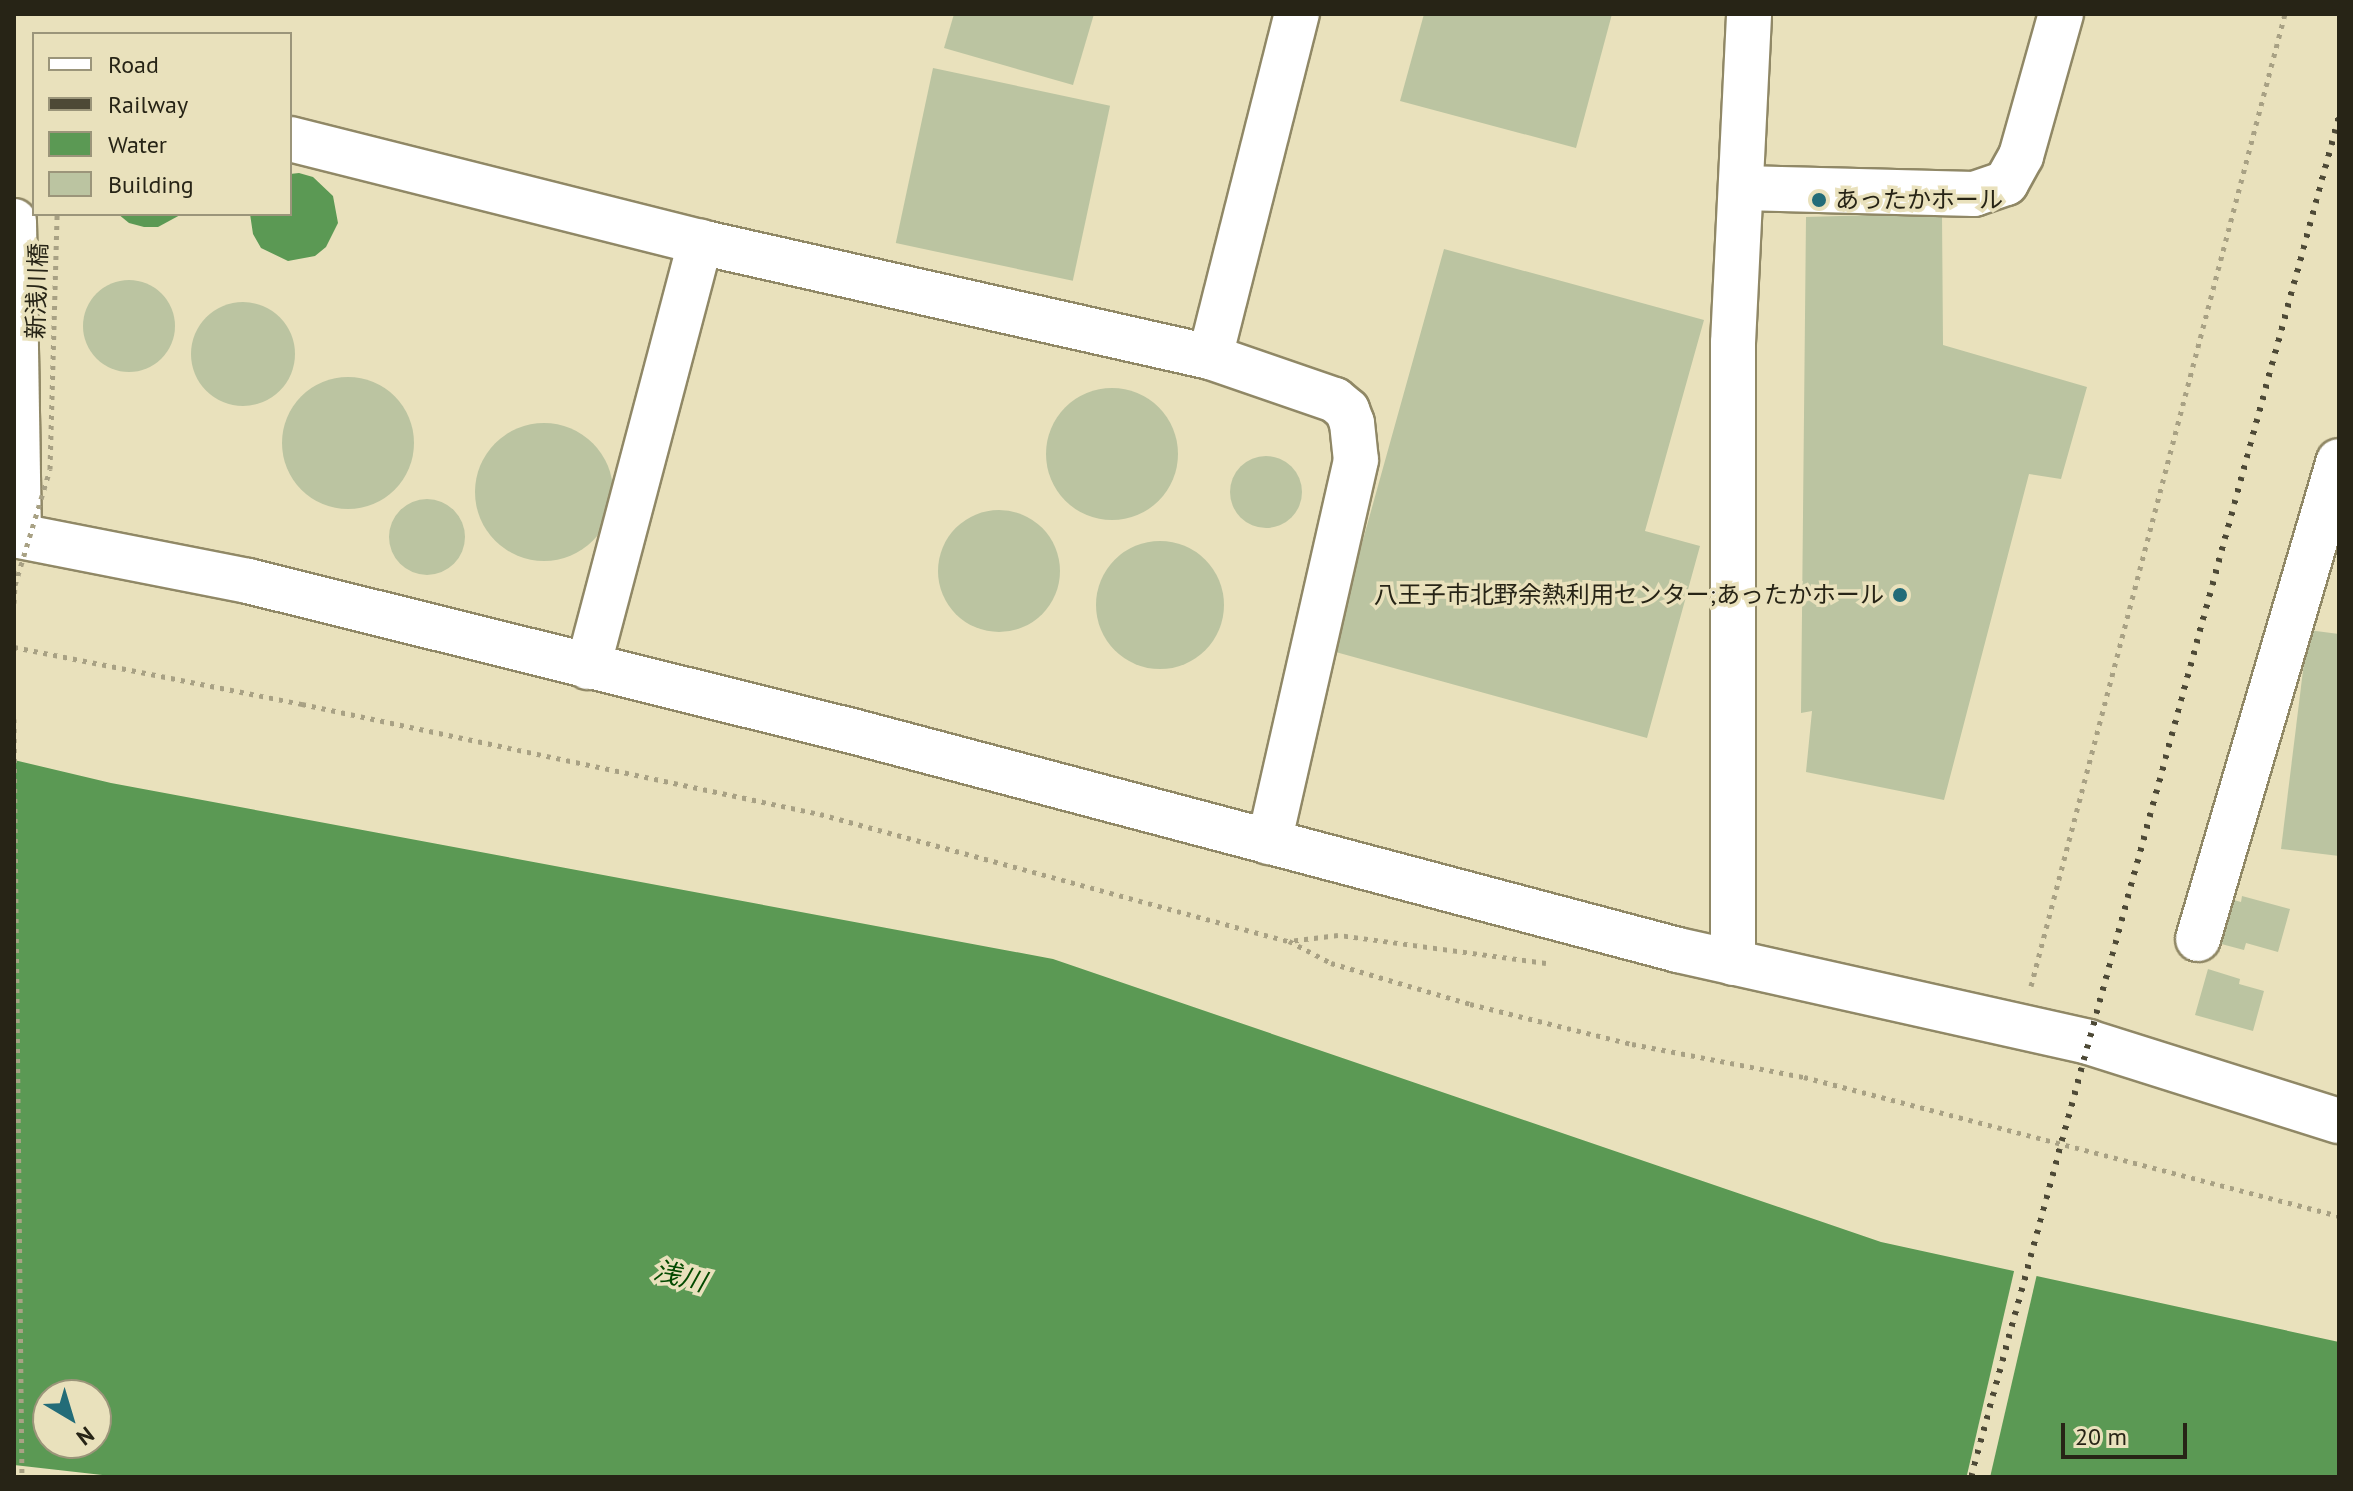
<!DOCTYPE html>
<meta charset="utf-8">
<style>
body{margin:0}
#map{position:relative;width:2353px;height:1491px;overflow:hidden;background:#e9e1bc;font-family:"PT Sans","Noto Sans JP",sans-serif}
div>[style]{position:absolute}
.water>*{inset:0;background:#5b9954}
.pier>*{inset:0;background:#e9e1bc;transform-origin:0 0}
.building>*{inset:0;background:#bbc4a1;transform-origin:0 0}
.round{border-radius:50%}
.path>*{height:5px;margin-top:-2.5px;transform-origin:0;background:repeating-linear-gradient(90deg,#a8a184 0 4px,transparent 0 10px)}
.roads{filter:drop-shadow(2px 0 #908866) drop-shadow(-2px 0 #908866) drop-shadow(0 2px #908866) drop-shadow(0 -2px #908866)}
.minor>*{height:44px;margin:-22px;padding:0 22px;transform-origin:22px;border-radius:22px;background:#fff}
.rail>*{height:6px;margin-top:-3px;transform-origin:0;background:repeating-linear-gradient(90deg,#4d4936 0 4px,transparent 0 12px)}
.path-bridge>*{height:5px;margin-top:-2.5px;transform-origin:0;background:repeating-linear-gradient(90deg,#a8a184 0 4px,transparent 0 10px)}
.dots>*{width:22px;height:22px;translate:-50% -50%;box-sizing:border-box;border:4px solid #e9e1bc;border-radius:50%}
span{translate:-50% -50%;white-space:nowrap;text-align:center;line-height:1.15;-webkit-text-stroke:7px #e9e1bc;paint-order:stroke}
.poi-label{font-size:24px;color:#272416}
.left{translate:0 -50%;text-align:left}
.right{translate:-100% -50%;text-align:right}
.street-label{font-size:24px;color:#272416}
.water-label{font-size:26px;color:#034a00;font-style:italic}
.frame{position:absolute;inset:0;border:16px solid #272416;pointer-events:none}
.legend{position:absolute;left:32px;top:32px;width:260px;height:184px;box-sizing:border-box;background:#e9e1bc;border:2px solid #9b957a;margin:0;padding:10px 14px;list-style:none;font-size:24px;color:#272416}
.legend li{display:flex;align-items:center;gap:16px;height:40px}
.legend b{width:40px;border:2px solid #9b957a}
.north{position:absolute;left:32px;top:1379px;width:80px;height:80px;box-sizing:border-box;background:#e9e1bc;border:2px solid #9b957a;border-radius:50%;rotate:142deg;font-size:22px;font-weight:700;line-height:32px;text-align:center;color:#272416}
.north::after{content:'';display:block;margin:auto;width:28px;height:36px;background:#236c78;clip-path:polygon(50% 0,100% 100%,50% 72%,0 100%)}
.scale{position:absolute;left:2061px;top:1423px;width:126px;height:36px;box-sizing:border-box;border:4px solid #272416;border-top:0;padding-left:10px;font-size:24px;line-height:28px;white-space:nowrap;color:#272416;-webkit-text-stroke:6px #e9e1bc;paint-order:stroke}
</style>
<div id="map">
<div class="water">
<i style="clip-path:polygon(299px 173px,313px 177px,333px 196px,338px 223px,326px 247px,315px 256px,288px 261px,261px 248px,253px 234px,250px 214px,290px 214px,290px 174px)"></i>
<i style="clip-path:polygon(118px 214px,182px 214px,158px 227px,144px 227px,129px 223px)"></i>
<i style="clip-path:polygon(evenodd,14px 760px,111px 783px,1053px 959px,1881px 1242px,2339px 1342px,2339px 1477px,120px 1477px,14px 1465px,14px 760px,48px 1395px,96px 1395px,96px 1443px,48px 1443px,48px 1395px)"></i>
</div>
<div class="pier">
<i style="left:2015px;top:1267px;width:23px;height:218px;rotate:13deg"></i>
</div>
<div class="building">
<i style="clip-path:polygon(954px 14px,1094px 14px,1073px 85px,944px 48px)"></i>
<i style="clip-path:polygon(1424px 14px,1612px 14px,1576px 148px,1400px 101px)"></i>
<i style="left:933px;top:68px;width:181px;height:179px;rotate:12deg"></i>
<i style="clip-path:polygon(1942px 213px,1943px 345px,2087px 387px,2061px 479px,2029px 474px,1944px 800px,1806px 772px,1812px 711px,1801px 713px,1806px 217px)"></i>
<i style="clip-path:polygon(1444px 249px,1704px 320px,1645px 531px,1700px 546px,1647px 738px,1332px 651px)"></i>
<i class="round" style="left:83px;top:280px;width:92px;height:92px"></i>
<i class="round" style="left:191px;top:302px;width:104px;height:104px"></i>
<i class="round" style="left:282px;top:377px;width:132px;height:132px"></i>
<i class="round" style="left:1046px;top:388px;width:132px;height:132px"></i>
<i class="round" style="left:475px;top:423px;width:138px;height:138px"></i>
<i class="round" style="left:1230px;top:456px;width:72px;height:72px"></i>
<i class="round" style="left:389px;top:499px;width:76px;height:76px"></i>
<i class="round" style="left:938px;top:510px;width:122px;height:122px"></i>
<i class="round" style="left:1096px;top:541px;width:128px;height:128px"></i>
<i style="clip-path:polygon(2308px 630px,2339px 634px,2339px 856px,2281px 849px)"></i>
<i style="clip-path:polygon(2242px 896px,2290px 909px,2278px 952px,2246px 943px,2244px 950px,2210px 941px,2223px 897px,2241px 902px)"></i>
<i style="clip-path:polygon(2208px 969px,2240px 979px,2239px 984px,2264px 991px,2253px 1031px,2195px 1015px)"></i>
</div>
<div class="path">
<i style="left:14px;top:647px;width:294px;rotate:11.2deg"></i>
<i style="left:302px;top:704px;width:530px;rotate:11.99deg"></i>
<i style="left:820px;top:814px;width:486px;rotate:15.2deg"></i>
<i style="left:14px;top:719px;width:758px;rotate:89.4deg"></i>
<i style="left:1546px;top:963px;width:210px;rotate:-172.3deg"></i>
<i style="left:1338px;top:935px;width:49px;rotate:173deg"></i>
<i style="left:1289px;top:941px;width:47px;rotate:27.6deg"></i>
<i style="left:1331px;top:963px;width:145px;rotate:16.4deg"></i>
<i style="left:1470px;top:1004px;width:167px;rotate:13.9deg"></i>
<i style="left:1632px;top:1044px;width:175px;rotate:10.9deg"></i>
<i style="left:1804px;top:1077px;width:553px;rotate:14.56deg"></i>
<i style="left:2031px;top:986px;width:1005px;rotate:-75.36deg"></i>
</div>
<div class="roads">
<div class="minor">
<i style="left:290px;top:139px;width:423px;rotate:14.1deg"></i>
<i style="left:700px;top:242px;width:523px;rotate:12.71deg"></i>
<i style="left:1210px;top:357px;width:132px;rotate:19deg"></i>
<i style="left:1335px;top:400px;width:16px;rotate:40deg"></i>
<i style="left:1347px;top:410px;width:14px;rotate:69deg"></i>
<i style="left:1352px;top:423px;width:37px;rotate:84deg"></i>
<i style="left:1356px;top:460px;width:392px;rotate:102.8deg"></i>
<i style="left:1742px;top:188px;width:232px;rotate:1.5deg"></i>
<i style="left:1974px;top:194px;width:34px;rotate:-19deg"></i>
<i style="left:2006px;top:183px;width:31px;rotate:-61deg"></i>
<i style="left:2021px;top:156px;width:148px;rotate:-74.3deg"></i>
<i style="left:14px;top:221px;width:315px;rotate:89.1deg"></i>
<i style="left:1210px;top:357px;width:354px;rotate:-75.8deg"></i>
<i style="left:14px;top:535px;width:238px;rotate:11.1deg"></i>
<i style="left:248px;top:581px;width:622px;rotate:13.95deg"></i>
<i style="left:852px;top:731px;width:855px;rotate:14.85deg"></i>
<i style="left:1678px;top:950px;width:420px;rotate:12.6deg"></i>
<i style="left:2088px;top:1042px;width:263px;rotate:17.5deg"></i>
<i style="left:588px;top:667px;width:440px;rotate:-75.2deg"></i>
<i style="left:2198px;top:939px;width:498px;rotate:-73.6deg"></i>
<i style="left:1733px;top:963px;width:620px;rotate:-90deg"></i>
<i style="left:1733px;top:343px;width:329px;rotate:-87.2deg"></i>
</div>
</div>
<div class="rail">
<i style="left:1971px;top:1477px;width:1409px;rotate:-74.86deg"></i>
</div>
<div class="path-bridge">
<i style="left:14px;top:603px;width:18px;rotate:-87deg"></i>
<i style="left:15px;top:585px;width:121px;rotate:-73.2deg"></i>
<i style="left:50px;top:469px;width:255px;rotate:-88.4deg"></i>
</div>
<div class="dots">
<i style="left:1819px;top:200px;background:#236c78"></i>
<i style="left:1900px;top:595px;background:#236c78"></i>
</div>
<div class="poi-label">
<span class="left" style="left:1835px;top:200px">あったかホール</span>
<span class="right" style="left:1884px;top:595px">八王子市北野余熱利用センター;あったかホール</span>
</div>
<div class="street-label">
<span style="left:37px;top:291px;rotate:-88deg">新浅川橋</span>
</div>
<div class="water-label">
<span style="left:680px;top:1276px;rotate:15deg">浅川</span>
</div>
<div class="frame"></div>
<ul class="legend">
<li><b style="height:10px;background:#fff"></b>Road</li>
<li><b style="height:10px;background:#4d4936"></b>Railway</li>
<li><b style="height:22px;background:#5b9954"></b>Water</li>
<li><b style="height:22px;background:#bbc4a1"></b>Building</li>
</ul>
<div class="north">N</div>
<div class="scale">20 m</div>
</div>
